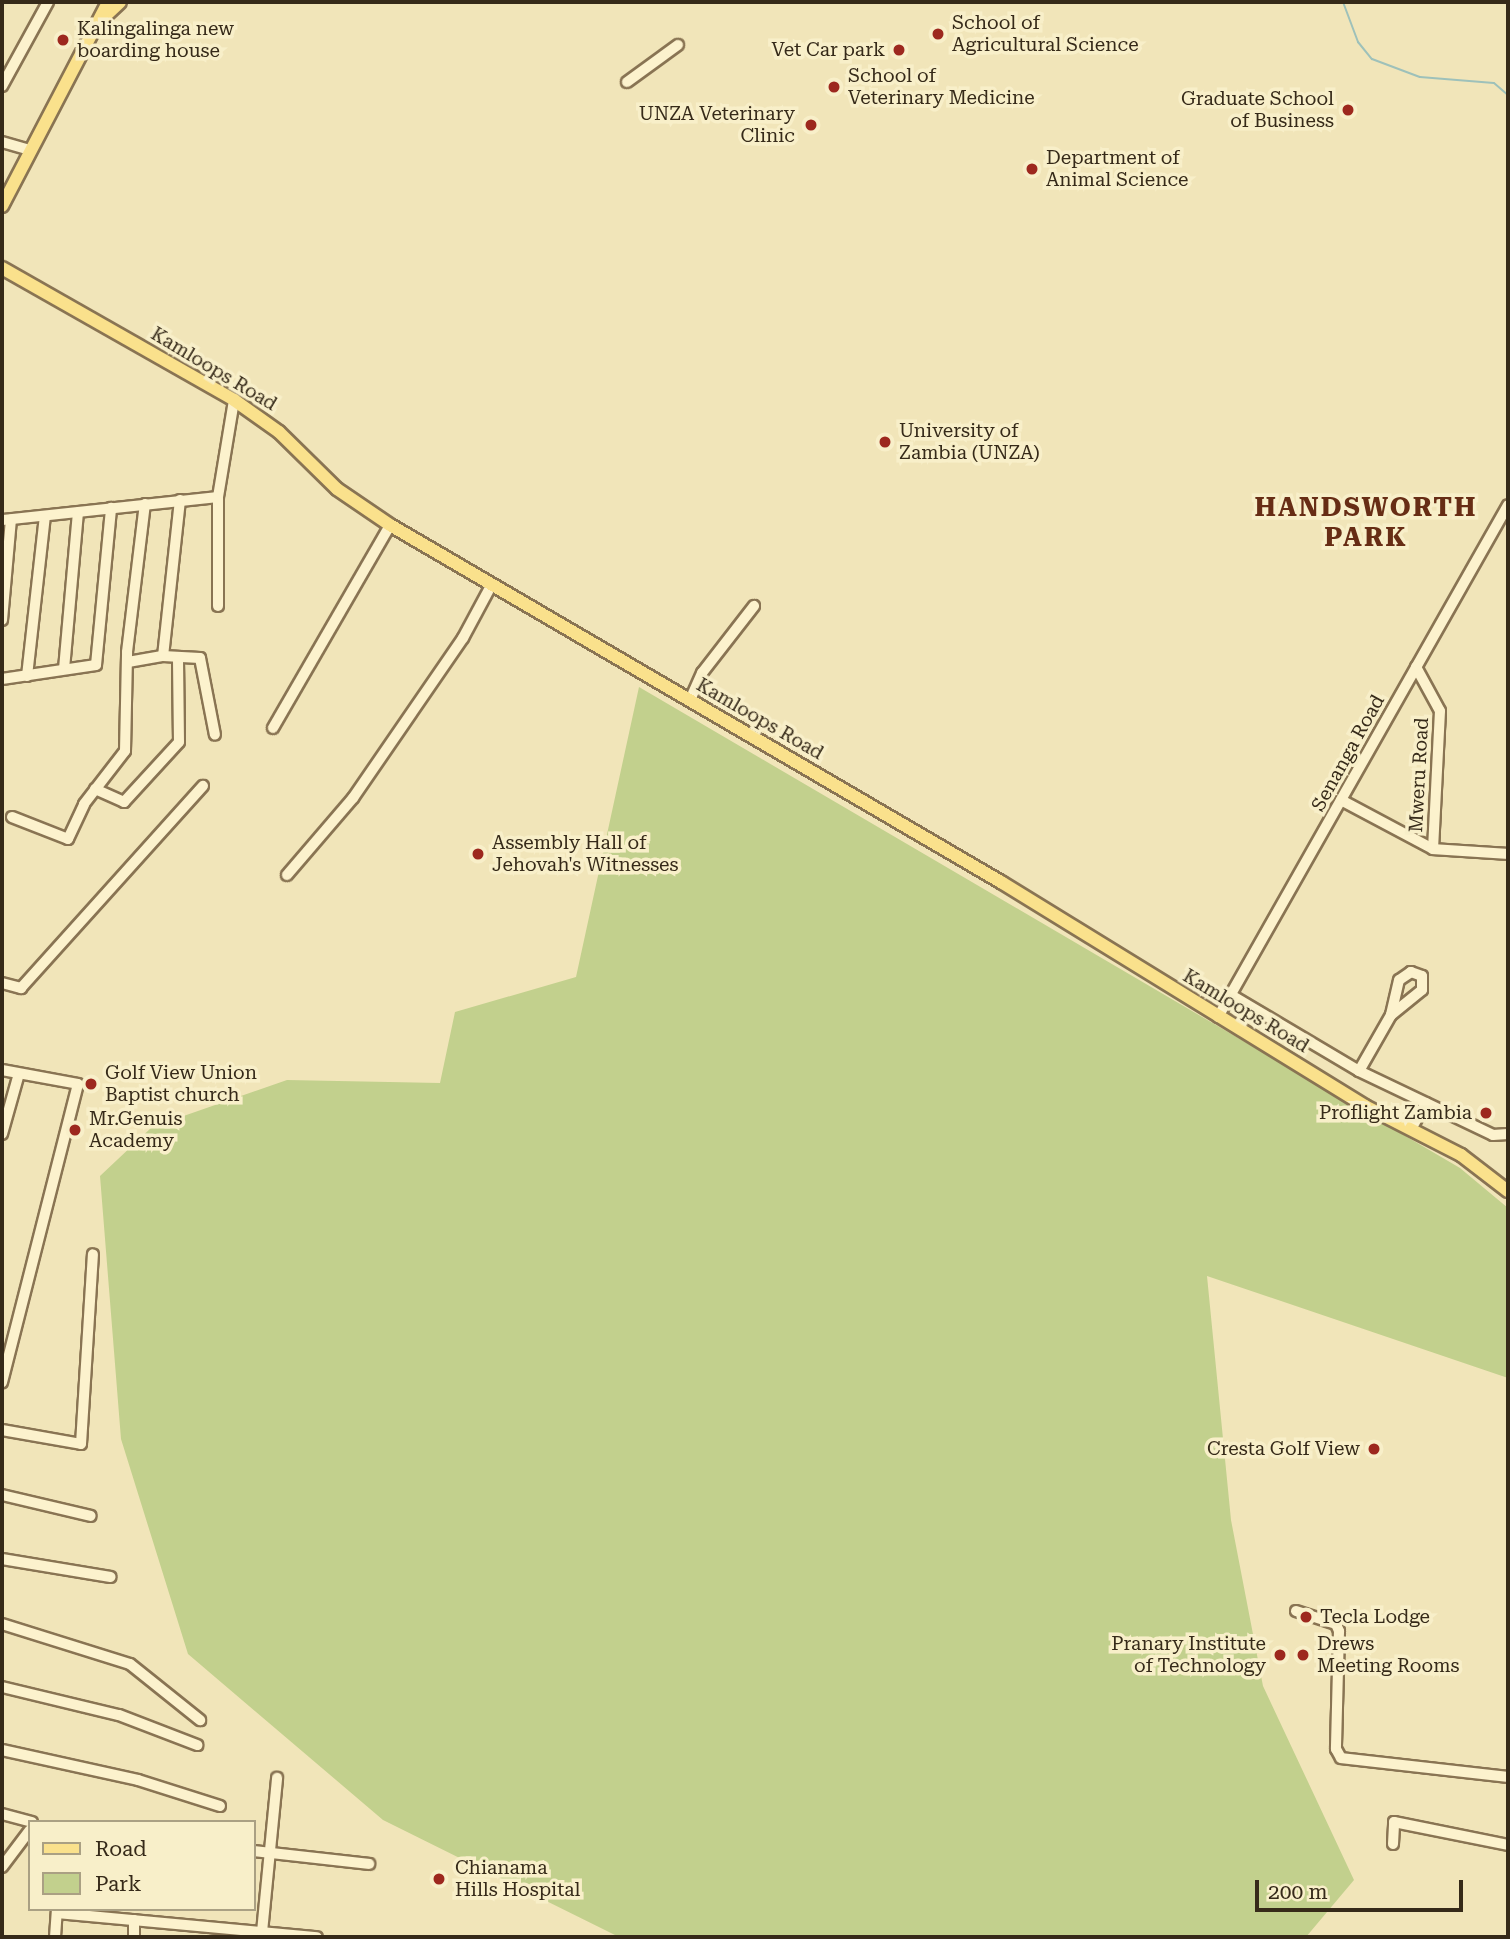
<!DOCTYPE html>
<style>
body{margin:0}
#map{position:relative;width:1510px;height:1939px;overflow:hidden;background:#f1e5b9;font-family:"Roboto Serif",serif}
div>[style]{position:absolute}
.green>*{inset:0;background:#c2d08d}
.stream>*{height:2px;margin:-1px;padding:0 1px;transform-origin:1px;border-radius:1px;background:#9ec1ba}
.roads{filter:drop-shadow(2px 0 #897453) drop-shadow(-2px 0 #897453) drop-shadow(0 2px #897453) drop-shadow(0 -2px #897453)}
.minor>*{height:10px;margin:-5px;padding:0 5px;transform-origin:5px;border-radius:5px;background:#fcf2cd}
.major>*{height:12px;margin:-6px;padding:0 6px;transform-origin:6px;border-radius:6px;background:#fae18c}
.dots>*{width:19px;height:19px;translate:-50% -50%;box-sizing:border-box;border:4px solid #f8efc9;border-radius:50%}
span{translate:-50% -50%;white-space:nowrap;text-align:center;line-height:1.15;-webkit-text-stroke:7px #f8efc9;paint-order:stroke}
.poi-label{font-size:19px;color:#362a19}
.left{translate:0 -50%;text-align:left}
.right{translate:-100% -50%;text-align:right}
.street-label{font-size:19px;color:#362a19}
.district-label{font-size:26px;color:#672d15;font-weight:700;letter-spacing:2px}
.frame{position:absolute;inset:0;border:4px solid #362a19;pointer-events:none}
.legend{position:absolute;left:28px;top:1820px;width:228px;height:91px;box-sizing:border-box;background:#f8efc9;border:2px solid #aaa083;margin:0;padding:9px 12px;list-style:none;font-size:21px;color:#362a19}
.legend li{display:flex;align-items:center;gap:14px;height:35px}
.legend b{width:35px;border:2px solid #aaa083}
.scale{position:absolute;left:1255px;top:1880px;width:208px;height:32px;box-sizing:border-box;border:4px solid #362a19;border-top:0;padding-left:9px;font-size:21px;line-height:24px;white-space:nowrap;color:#362a19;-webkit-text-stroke:5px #f8efc9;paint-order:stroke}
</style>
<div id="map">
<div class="green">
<i style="clip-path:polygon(639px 687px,1460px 1168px,1508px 1208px,1508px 1378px,1207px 1276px,1231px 1520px,1263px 1686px,1354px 1880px,1306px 1937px,619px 1937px,383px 1820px,188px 1654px,121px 1439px,100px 1176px,152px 1127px,287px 1080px,440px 1083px,455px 1012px,576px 977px)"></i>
</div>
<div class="stream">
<i style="left:1343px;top:2px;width:43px;rotate:69.4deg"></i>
<i style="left:1358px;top:42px;width:22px;rotate:51deg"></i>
<i style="left:1372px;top:59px;width:51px;rotate:20.6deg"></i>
<i style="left:1420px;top:77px;width:74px;rotate:4.6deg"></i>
<i style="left:1494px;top:83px;width:18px;rotate:41deg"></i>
</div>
<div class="roads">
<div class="minor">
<i style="left:627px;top:82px;width:63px;rotate:-36deg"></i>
<i style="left:2px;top:86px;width:96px;rotate:-61.3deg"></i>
<i style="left:2px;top:142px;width:29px;rotate:16deg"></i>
<i style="left:180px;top:500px;width:157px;rotate:96.2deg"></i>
<i style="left:163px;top:656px;width:37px;rotate:3deg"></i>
<i style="left:200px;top:658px;width:78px;rotate:79deg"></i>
<i style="left:2px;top:520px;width:217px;rotate:-6.1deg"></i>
<i style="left:218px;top:606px;width:109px;rotate:-90deg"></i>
<i style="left:218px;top:497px;width:98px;rotate:-80.6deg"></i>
<i style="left:2px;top:620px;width:101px;rotate:-84.9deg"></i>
<i style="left:128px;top:662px;width:36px;rotate:-10deg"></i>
<i style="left:1416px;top:667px;width:50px;rotate:61.4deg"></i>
<i style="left:1440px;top:711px;width:138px;rotate:92.9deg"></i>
<i style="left:64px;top:669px;width:157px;rotate:-84.9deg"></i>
<i style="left:27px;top:676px;width:161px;rotate:-83.6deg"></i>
<i style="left:2px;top:679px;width:95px;rotate:-8.5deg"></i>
<i style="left:96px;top:665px;width:158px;rotate:-84.5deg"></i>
<i style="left:690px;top:700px;width:30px;rotate:-66deg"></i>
<i style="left:702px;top:673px;width:85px;rotate:-52.2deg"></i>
<i style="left:273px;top:728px;width:234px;rotate:-60deg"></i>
<i style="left:95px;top:789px;width:32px;rotate:24deg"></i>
<i style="left:124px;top:802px;width:81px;rotate:-47.5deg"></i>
<i style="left:179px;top:742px;width:85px;rotate:-90.7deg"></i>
<i style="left:1341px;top:800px;width:104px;rotate:28deg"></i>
<i style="left:1433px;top:849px;width:75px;rotate:3.8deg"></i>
<i style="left:12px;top:817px;width:60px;rotate:21.4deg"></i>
<i style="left:68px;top:839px;width:38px;rotate:-65deg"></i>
<i style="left:84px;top:804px;width:67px;rotate:-52.3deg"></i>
<i style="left:125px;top:751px;width:99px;rotate:-88.8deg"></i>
<i style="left:127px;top:652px;width:149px;rotate:-83.1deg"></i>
<i style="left:287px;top:875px;width:101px;rotate:-49.4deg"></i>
<i style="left:353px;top:798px;width:194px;rotate:-55.5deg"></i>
<i style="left:463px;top:638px;width:61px;rotate:-61.8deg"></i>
<i style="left:2px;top:983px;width:20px;rotate:15deg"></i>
<i style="left:21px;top:988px;width:272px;rotate:-48deg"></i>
<i style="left:1231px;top:995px;width:149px;rotate:30.7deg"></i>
<i style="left:1359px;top:1071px;width:148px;rotate:25.5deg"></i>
<i style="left:1493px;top:1135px;width:15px;rotate:-4deg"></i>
<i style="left:1218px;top:1017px;width:588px;rotate:-60.47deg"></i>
<i style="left:2px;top:1070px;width:77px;rotate:10.4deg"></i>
<i style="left:78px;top:1084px;width:308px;rotate:104.3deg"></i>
<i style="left:1359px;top:1071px;width:64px;rotate:-60.3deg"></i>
<i style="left:1391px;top:1015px;width:40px;rotate:-39deg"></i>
<i style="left:1422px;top:990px;width:14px;rotate:-90deg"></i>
<i style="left:1422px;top:976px;width:12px;rotate:-160deg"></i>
<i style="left:1411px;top:972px;width:14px;rotate:146deg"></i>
<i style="left:1399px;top:980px;width:36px;rotate:103deg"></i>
<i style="left:1411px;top:1129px;width:30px;rotate:-60deg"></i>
<i style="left:2px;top:1134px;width:59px;rotate:-74.3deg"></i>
<i style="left:2px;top:1430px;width:80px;rotate:10deg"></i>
<i style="left:81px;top:1444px;width:190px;rotate:-86.4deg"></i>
<i style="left:2px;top:1495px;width:91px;rotate:13.3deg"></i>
<i style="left:2px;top:1559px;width:110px;rotate:9.4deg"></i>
<i style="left:1296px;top:1611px;width:42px;rotate:18deg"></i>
<i style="left:1336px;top:1624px;width:8px;rotate:67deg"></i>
<i style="left:1339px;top:1631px;width:118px;rotate:91.5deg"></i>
<i style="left:1336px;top:1749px;width:10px;rotate:61deg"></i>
<i style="left:1341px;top:1758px;width:168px;rotate:6.5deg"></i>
<i style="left:2px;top:1624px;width:134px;rotate:17.4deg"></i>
<i style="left:130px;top:1664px;width:90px;rotate:38.7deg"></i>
<i style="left:2px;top:1687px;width:120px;rotate:13.5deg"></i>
<i style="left:119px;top:1715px;width:84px;rotate:21deg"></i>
<i style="left:2px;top:1750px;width:139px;rotate:12.4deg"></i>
<i style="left:138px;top:1780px;width:86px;rotate:17.6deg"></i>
<i style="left:2px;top:1814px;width:31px;rotate:15deg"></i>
<i style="left:1393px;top:1844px;width:22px;rotate:-87deg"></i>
<i style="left:1394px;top:1822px;width:116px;rotate:11.4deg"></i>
<i style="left:254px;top:1851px;width:116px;rotate:6.4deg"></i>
<i style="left:2px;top:1867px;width:46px;rotate:-52.9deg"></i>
<i style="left:57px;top:1913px;width:261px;rotate:5.3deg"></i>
<i style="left:262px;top:1932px;width:155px;rotate:-84.4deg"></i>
<i style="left:55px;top:1937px;width:28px;rotate:-86deg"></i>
<i style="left:134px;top:1937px;width:17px;rotate:-90deg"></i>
</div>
<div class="major">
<i style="left:103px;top:18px;width:23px;rotate:-43deg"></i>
<i style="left:2px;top:206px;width:230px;rotate:-62.5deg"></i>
<i style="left:2px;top:268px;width:267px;rotate:29.6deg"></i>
<i style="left:234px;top:400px;width:55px;rotate:35.4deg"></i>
<i style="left:279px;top:432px;width:81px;rotate:44.5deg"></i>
<i style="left:337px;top:489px;width:64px;rotate:34.2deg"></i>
<i style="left:390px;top:525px;width:708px;rotate:30.3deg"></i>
<i style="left:1001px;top:882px;width:427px;rotate:31.6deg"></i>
<i style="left:1365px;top:1106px;width:108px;rotate:27deg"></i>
<i style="left:1461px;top:1155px;width:59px;rotate:37.5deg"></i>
</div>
</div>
<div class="dots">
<i style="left:938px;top:34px;background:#9d281e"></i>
<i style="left:63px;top:40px;background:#9d281e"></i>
<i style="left:899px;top:50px;background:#9d281e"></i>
<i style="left:834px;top:87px;background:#9d281e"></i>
<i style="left:1348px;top:110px;background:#9d281e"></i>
<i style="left:811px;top:125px;background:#9d281e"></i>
<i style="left:1032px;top:169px;background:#9d281e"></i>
<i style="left:885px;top:442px;background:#9d281e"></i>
<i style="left:478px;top:854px;background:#9d281e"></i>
<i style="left:91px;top:1084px;background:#9d281e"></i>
<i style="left:1486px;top:1113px;background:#9d281e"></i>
<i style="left:75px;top:1130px;background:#9d281e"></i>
<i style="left:1374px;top:1449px;background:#9d281e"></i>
<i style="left:1306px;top:1617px;background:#9d281e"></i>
<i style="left:1280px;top:1655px;background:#9d281e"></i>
<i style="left:1303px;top:1655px;background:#9d281e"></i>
<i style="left:439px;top:1879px;background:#9d281e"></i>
</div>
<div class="poi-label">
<span class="left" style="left:952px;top:34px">School of<br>Agricultural Science</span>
<span class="left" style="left:77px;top:40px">Kalingalinga new<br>boarding house</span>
<span class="right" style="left:885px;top:50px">Vet Car park</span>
<span class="left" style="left:848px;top:87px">School of<br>Veterinary Medicine</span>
<span class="right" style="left:1334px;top:110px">Graduate School<br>of Business</span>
<span class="right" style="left:795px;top:125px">UNZA Veterinary<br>Clinic</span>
<span class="left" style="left:1046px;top:169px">Department of<br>Animal Science</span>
<span class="left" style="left:899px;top:442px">University of<br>Zambia (UNZA)</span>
<span class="left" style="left:492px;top:854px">Assembly Hall of<br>Jehovah's Witnesses</span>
<span class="left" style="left:105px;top:1084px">Golf View Union<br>Baptist church</span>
<span class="right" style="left:1472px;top:1113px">Proflight Zambia</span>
<span class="left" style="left:89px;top:1130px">Mr.Genuis<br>Academy</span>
<span class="right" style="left:1360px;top:1449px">Cresta Golf View</span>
<span class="left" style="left:1320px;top:1617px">Tecla Lodge</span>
<span class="right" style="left:1266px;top:1655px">Pranary Institute<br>of Technology</span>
<span class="left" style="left:1317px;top:1655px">Drews<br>Meeting Rooms</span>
<span class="left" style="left:455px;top:1879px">Chianama<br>Hills Hospital</span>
</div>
<div class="street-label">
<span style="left:214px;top:369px;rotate:31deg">Kamloops Road</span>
<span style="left:760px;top:719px;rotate:30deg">Kamloops Road</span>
<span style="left:1348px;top:753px;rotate:-61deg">Senanga Road</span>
<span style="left:1419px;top:775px;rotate:-87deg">Mweru Road</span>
<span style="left:1246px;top:1011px;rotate:31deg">Kamloops Road</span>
</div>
<div class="district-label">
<span style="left:1366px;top:523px">HANDSWORTH<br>PARK</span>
</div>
<div class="frame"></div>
<ul class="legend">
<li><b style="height:9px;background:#fae18c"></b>Road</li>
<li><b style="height:19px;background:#c2d08d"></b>Park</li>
</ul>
<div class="scale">200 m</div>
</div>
